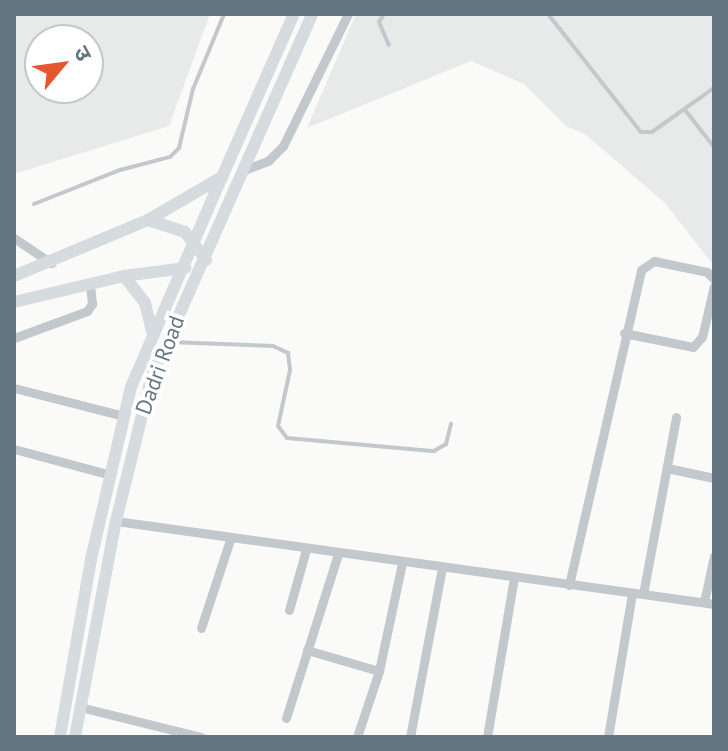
<!DOCTYPE html>
<meta charset="utf-8">
<style>
body{margin:0}
#map{position:relative;width:728px;height:751px;overflow:hidden;background:#fafaf8;font-family:"PT Sans","Noto Sans Devanagari",sans-serif}
div>[style]{position:absolute}
.built>*{inset:0;background:#e8e9e9}
.lane>*{height:4px;margin:-2px;padding:0 2px;transform-origin:2px;border-radius:2px;background:#c3c8cc}
.street>*{height:9px;margin:-4.5px;padding:0 4.5px;transform-origin:4.5px;border-radius:4.5px;background:#c3c8cc}
.secondary>*{height:12px;margin:-6px;padding:0 6px;transform-origin:6px;border-radius:6px;background:#d6dbdf}
span{translate:-50% -50%;white-space:nowrap;text-align:center;line-height:1.15;-webkit-text-stroke:8px #fff;paint-order:stroke}
.street-label{font-size:22px;color:#657683}
.frame{position:absolute;inset:0;border:16px solid #657683;pointer-events:none}
.north{position:absolute;left:24px;top:24px;width:80px;height:80px;box-sizing:border-box;background:#fff;border:2px solid #c1c8cd;border-radius:50%;rotate:61deg;font-size:22px;font-weight:700;line-height:32px;text-align:center;color:#657683}
.north::after{content:'';display:block;margin:auto;width:28px;height:36px;background:#e4572e;clip-path:polygon(50% 0,100% 100%,50% 72%,0 100%)}
</style>
<div id="map">
<div class="built">
<i style="clip-path:polygon(evenodd,14px 14px,210px 14px,169px 126px,14px 174px,14px 14px,40px 40px,88px 40px,88px 88px,40px 88px,40px 40px)"></i>
<i style="clip-path:polygon(356px 14px,714px 14px,714px 266px,665px 203px,586px 135px,566px 126px,524px 84px,471px 61px,307px 128px)"></i>
</div>
<div class="lane">
<i style="left:384px;top:14px;width:9px;rotate:122deg"></i>
<i style="left:379px;top:22px;width:25px;rotate:67deg"></i>
<i style="left:548px;top:14px;width:150px;rotate:51.8deg"></i>
<i style="left:641px;top:132px;width:11px"></i>
<i style="left:652px;top:132px;width:76px;rotate:-35.4deg"></i>
<i style="left:685px;top:110px;width:47px;rotate:51.9deg"></i>
<i style="left:34px;top:204px;width:92px;rotate:-21.6deg"></i>
<i style="left:120px;top:170px;width:52px;rotate:-14.6deg"></i>
<i style="left:170px;top:157px;width:13px;rotate:-45deg"></i>
<i style="left:179px;top:148px;width:61px;rotate:-76.7deg"></i>
<i style="left:193px;top:89px;width:81px;rotate:-67.5deg"></i>
<i style="left:170px;top:342px;width:103px;rotate:2.2deg"></i>
<i style="left:273px;top:346px;width:17px;rotate:25deg"></i>
<i style="left:288px;top:353px;width:17px;rotate:83deg"></i>
<i style="left:290px;top:370px;width:57px;rotate:102.1deg"></i>
<i style="left:278px;top:426px;width:15px;rotate:53deg"></i>
<i style="left:287px;top:438px;width:148px;rotate:5.1deg"></i>
<i style="left:434px;top:451px;width:14px;rotate:-30deg"></i>
<i style="left:446px;top:444px;width:21px;rotate:-76deg"></i>
</div>
<div class="street">
<i style="left:244px;top:170px;width:26px;rotate:-21deg"></i>
<i style="left:268px;top:161px;width:21px;rotate:-45deg"></i>
<i style="left:283px;top:146px;width:147px;rotate:-63.8deg"></i>
<i style="left:14px;top:238px;width:45px;rotate:34deg"></i>
<i style="left:624px;top:333px;width:70px;rotate:11.5deg"></i>
<i style="left:693px;top:347px;width:13px;rotate:-48deg"></i>
<i style="left:702px;top:337px;width:52px;rotate:-76.8deg"></i>
<i style="left:14px;top:338px;width:78px;rotate:-20.3deg"></i>
<i style="left:87px;top:311px;width:9px;rotate:-54deg"></i>
<i style="left:92px;top:304px;width:20px;rotate:-96deg"></i>
<i style="left:14px;top:388px;width:114px;rotate:14.3deg"></i>
<i style="left:14px;top:449px;width:100px;rotate:15deg"></i>
<i style="left:667px;top:468px;width:48px;rotate:12deg"></i>
<i style="left:116px;top:521px;width:604px;rotate:7.9deg"></i>
<i style="left:569px;top:585px;width:323px;rotate:-77.1deg"></i>
<i style="left:641px;top:270px;width:16px;rotate:-35deg"></i>
<i style="left:654px;top:261px;width:54px;rotate:11.7deg"></i>
<i style="left:707px;top:272px;width:10px;rotate:45deg"></i>
<i style="left:643px;top:594px;width:180px;rotate:-79.4deg"></i>
<i style="left:704px;top:602px;width:47px;rotate:-77.7deg"></i>
<i style="left:289px;top:610px;width:62px;rotate:-74.2deg"></i>
<i style="left:201px;top:628px;width:93px;rotate:-71.8deg"></i>
<i style="left:307px;top:650px;width:75px;rotate:16.3deg"></i>
<i style="left:80px;top:707px;width:125px;rotate:13.9deg"></i>
<i style="left:286px;top:718px;width:172px;rotate:-72.4deg"></i>
<i style="left:357px;top:737px;width:70px;rotate:-71.6deg"></i>
<i style="left:379px;top:671px;width:110px;rotate:-78deg"></i>
<i style="left:410px;top:737px;width:172px;rotate:-79.3deg"></i>
<i style="left:487px;top:737px;width:162px;rotate:-80.4deg"></i>
<i style="left:608px;top:737px;width:146px;rotate:-80.5deg"></i>
</div>
<div class="secondary">
<i style="left:148px;top:220px;width:39px;rotate:18deg"></i>
<i style="left:185px;top:232px;width:35px;rotate:53deg"></i>
<i style="left:14px;top:276px;width:145px;rotate:-22.7deg"></i>
<i style="left:148px;top:220px;width:86px;rotate:-30.2deg"></i>
<i style="left:222px;top:177px;width:178px;rotate:-66.2deg"></i>
<i style="left:124px;top:276px;width:34px;rotate:52deg"></i>
<i style="left:145px;top:303px;width:29px;rotate:76deg"></i>
<i style="left:14px;top:302px;width:113px;rotate:-13.3deg"></i>
<i style="left:124px;top:276px;width:62px;rotate:-7.5deg"></i>
<i style="left:60px;top:737px;width:181px;rotate:-80.1deg"></i>
<i style="left:91px;top:559px;width:177px;rotate:-76.9deg"></i>
<i style="left:131px;top:387px;width:229px;rotate:-66.6deg"></i>
<i style="left:75px;top:737px;width:220px;rotate:-79.3deg"></i>
<i style="left:116px;top:521px;width:147px;rotate:-76.2deg"></i>
<i style="left:151px;top:378px;width:398px;rotate:-66.1deg"></i>
</div>
<div class="street-label">
<span style="left:160px;top:365px;rotate:-70deg">Dadri Road</span>
</div>
<div class="frame"></div>
<div class="north">उ</div>
</div>
